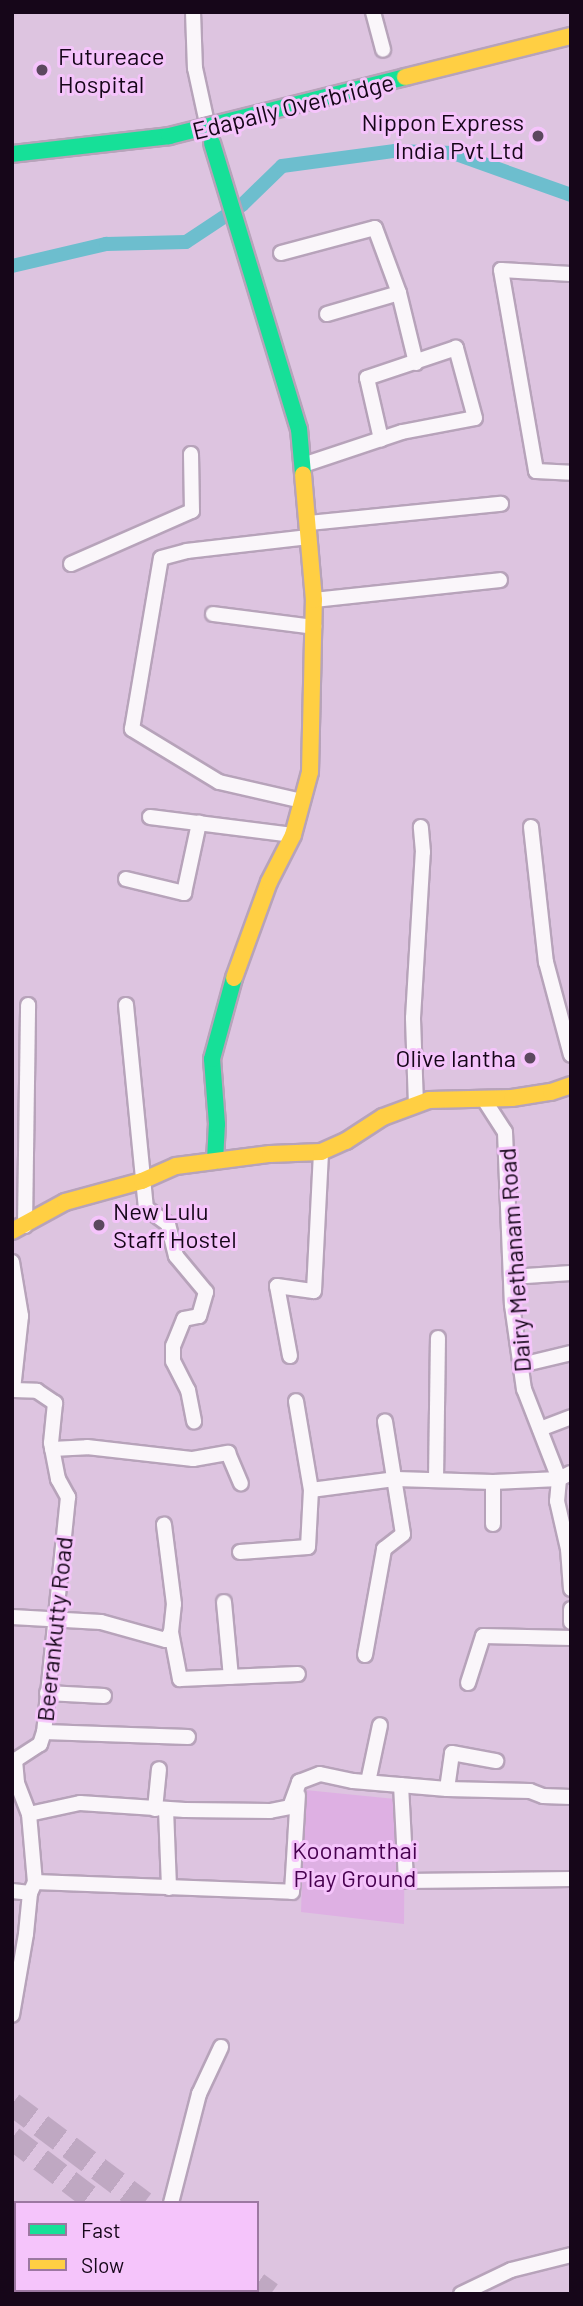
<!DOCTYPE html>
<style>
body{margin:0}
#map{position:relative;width:583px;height:2306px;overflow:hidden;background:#ddc4e0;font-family:Barlow,sans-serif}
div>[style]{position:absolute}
.green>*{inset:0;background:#deb0e3}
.canal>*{height:14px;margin:-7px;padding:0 7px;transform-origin:7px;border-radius:7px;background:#6dbece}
.highway-tunnel>*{height:24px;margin-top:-12px;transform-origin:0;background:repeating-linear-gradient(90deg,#bfa8c2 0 24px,transparent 0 36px)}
.roads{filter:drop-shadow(2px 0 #b7a3ba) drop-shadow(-2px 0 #b7a3ba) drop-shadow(0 2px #b7a3ba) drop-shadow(0 -2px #b7a3ba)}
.street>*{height:14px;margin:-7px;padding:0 7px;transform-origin:7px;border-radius:7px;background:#faf6fa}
.fast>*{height:16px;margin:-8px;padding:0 8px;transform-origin:8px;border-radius:8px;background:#16e098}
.slow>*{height:16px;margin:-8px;padding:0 8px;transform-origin:8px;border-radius:8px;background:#ffcf43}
.bridges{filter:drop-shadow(2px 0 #b7a3ba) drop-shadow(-2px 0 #b7a3ba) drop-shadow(0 2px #b7a3ba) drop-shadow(0 -2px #b7a3ba)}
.fast-bridge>*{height:16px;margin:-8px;padding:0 8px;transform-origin:8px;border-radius:8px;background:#16e098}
.slow-bridge>*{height:16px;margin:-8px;padding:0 8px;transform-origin:8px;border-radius:8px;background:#ffcf43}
.dots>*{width:19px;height:19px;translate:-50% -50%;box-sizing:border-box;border:4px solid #f5c4fb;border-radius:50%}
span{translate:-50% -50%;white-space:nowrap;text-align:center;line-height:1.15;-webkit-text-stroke:6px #f5c4fb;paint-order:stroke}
.poi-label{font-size:24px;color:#160619}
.left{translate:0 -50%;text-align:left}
.right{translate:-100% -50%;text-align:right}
.street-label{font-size:24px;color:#160619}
.park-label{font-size:24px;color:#47014f}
.frame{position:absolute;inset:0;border:14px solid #160619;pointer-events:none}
.legend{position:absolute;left:14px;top:2201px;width:245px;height:91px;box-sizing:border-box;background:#f5c4fb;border:2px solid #9c78a1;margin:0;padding:9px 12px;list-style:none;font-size:21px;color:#160619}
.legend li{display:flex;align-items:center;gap:14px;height:35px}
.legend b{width:35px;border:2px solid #9c78a1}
</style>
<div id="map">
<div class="green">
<i style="clip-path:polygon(305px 1790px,405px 1800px,404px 1924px,301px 1912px)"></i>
</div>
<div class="canal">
<i style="left:12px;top:266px;width:97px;rotate:-13.2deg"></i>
<i style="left:106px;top:244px;width:80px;rotate:-1.4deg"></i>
<i style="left:186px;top:242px;width:67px;rotate:-33.5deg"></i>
<i style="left:242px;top:205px;width:56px;rotate:-44.3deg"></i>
<i style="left:282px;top:166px;width:114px;rotate:-7.6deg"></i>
<i style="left:395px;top:151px;width:58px;rotate:2deg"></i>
<i style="left:453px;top:153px;width:125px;rotate:19.6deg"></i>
</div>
<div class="highway-tunnel">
<i style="left:12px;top:2104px;width:165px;rotate:36.9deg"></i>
<i style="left:12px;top:2138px;width:107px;rotate:37.4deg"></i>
<i style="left:257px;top:2284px;width:17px;rotate:36deg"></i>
<i style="left:218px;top:2290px;width:6px;rotate:39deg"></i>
</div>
<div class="roads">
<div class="street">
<i style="left:193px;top:12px;width:56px;rotate:88deg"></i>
<i style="left:195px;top:68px;width:66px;rotate:77.7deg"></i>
<i style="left:373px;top:12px;width:39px;rotate:75deg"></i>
<i style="left:281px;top:253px;width:97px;rotate:-14.9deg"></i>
<i style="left:375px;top:228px;width:69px;rotate:69.7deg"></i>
<i style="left:399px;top:293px;width:72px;rotate:76.3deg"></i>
<i style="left:571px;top:274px;width:70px;rotate:-176.7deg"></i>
<i style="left:501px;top:270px;width:204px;rotate:80.1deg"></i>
<i style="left:536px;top:471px;width:35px;rotate:3deg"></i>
<i style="left:327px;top:314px;width:75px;rotate:-16.3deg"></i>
<i style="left:303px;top:465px;width:104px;rotate:-18.4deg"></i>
<i style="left:402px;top:432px;width:74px;rotate:-10.9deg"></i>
<i style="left:475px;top:418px;width:73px;rotate:-105.2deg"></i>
<i style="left:456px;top:348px;width:94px;rotate:161.4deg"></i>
<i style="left:367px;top:378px;width:63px;rotate:77.1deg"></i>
<i style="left:309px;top:523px;width:193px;rotate:-5.7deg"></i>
<i style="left:71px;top:564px;width:132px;rotate:-23.7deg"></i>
<i style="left:192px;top:511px;width:57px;rotate:-91deg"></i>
<i style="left:314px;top:600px;width:187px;rotate:-6.1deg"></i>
<i style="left:213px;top:614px;width:102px;rotate:7.3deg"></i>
<i style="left:302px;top:801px;width:85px;rotate:-167.1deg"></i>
<i style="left:219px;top:782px;width:102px;rotate:-148.7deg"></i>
<i style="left:132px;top:729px;width:173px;rotate:-80.4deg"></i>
<i style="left:161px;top:558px;width:27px;rotate:-15deg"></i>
<i style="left:187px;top:551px;width:122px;rotate:-6.6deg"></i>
<i style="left:150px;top:817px;width:144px;rotate:7.2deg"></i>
<i style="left:531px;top:827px;width:136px;rotate:83.7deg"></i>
<i style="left:546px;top:962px;width:96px;rotate:75deg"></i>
<i style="left:126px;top:879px;width:60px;rotate:13.6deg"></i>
<i style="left:184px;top:893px;width:72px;rotate:-77.9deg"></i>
<i style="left:126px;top:1005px;width:204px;rotate:84.4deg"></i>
<i style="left:146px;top:1208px;width:27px;rotate:36deg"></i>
<i style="left:168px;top:1224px;width:33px;rotate:76deg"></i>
<i style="left:176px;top:1256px;width:47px;rotate:50.2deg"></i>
<i style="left:206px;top:1292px;width:25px;rotate:106deg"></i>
<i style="left:199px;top:1316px;width:15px;rotate:169deg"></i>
<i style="left:184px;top:1319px;width:29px;rotate:112deg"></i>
<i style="left:173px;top:1346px;width:15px;rotate:90deg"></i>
<i style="left:173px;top:1361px;width:33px;rotate:63deg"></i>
<i style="left:188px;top:1390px;width:32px;rotate:79deg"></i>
<i style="left:483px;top:1098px;width:40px;rotate:57.1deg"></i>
<i style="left:505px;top:1132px;width:173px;rotate:87.7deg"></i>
<i style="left:512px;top:1305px;width:85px;rotate:81.9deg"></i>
<i style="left:524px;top:1389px;width:97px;rotate:68.7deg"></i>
<i style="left:559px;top:1479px;width:22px;rotate:95deg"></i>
<i style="left:557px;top:1501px;width:49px;rotate:77.1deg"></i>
<i style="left:568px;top:1549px;width:40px;rotate:85.7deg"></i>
<i style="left:416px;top:1105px;width:87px;rotate:-92deg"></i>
<i style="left:413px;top:1018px;width:166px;rotate:-86.6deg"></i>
<i style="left:423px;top:852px;width:25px;rotate:-95deg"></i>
<i style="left:25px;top:1226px;width:221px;rotate:-89.2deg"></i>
<i style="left:12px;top:1262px;width:55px;rotate:80.5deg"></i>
<i style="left:21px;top:1316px;width:74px;rotate:96.2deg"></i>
<i style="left:13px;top:1390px;width:24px;rotate:2deg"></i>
<i style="left:37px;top:1391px;width:22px;rotate:34deg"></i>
<i style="left:55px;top:1403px;width:40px;rotate:95.7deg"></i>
<i style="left:51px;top:1443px;width:37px;rotate:79deg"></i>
<i style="left:58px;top:1479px;width:21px;rotate:61deg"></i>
<i style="left:68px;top:1497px;width:236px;rotate:95.8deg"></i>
<i style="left:44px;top:1732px;width:13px;rotate:108deg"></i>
<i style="left:40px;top:1744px;width:30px;rotate:147deg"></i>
<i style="left:15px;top:1760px;width:23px;rotate:85deg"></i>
<i style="left:17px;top:1783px;width:33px;rotate:69deg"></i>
<i style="left:29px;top:1814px;width:68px;rotate:85deg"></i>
<i style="left:35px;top:1882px;width:12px;rotate:114deg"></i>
<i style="left:30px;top:1893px;width:41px;rotate:95.6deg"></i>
<i style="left:26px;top:1934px;width:82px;rotate:99.8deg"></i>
<i style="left:511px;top:1277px;width:60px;rotate:-3.8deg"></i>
<i style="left:290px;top:1356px;width:71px;rotate:-100.5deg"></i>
<i style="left:277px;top:1286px;width:37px;rotate:8deg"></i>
<i style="left:314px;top:1291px;width:139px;rotate:-87.1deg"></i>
<i style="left:521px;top:1365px;width:51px;rotate:-13.5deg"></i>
<i style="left:540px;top:1429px;width:33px;rotate:-21deg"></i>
<i style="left:52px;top:1449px;width:35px;rotate:-3deg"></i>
<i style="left:87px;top:1447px;width:107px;rotate:6.5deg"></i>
<i style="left:193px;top:1459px;width:36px;rotate:-10deg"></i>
<i style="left:228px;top:1453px;width:33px;rotate:67deg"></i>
<i style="left:436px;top:1480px;width:142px;rotate:-89.2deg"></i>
<i style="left:311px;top:1490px;width:86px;rotate:-7.4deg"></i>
<i style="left:396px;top:1479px;width:97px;rotate:1.8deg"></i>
<i style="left:493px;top:1482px;width:66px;rotate:-2.6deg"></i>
<i style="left:559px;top:1479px;width:13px;rotate:-27deg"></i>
<i style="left:493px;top:1524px;width:42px;rotate:-90deg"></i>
<i style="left:240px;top:1552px;width:68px;rotate:-4.2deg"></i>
<i style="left:308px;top:1547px;width:57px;rotate:-87deg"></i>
<i style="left:311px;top:1490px;width:90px;rotate:-99.6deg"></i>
<i style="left:224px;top:1602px;width:75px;rotate:84.7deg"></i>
<i style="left:571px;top:1609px;width:13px;rotate:90deg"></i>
<i style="left:12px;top:1617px;width:89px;rotate:3.2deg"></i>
<i style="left:101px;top:1622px;width:67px;rotate:15.5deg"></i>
<i style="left:166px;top:1640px;width:9px;rotate:-58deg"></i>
<i style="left:171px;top:1632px;width:28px;rotate:-84deg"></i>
<i style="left:174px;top:1604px;width:80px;rotate:-97.2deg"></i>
<i style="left:171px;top:1632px;width:48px;rotate:79.2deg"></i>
<i style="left:180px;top:1679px;width:118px;rotate:-2.4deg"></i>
<i style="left:365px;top:1655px;width:108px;rotate:-79.8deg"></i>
<i style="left:384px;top:1549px;width:24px;rotate:-38deg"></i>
<i style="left:403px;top:1534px;width:114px;rotate:-99.1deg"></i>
<i style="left:468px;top:1683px;width:49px;rotate:-72.3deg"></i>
<i style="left:483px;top:1636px;width:88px;rotate:1.3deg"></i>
<i style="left:47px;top:1693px;width:57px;rotate:3deg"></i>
<i style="left:44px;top:1732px;width:144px;rotate:2deg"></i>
<i style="left:368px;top:1782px;width:58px;rotate:-78.1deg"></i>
<i style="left:401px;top:1785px;width:96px;rotate:87deg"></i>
<i style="left:406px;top:1881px;width:165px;rotate:-0.7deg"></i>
<i style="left:447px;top:1789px;width:36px;rotate:-82deg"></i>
<i style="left:452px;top:1753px;width:45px;rotate:10.3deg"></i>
<i style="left:155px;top:1809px;width:40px;rotate:-84.3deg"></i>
<i style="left:166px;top:1809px;width:79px;rotate:87.8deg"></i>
<i style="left:29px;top:1814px;width:52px;rotate:-12.2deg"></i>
<i style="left:80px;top:1803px;width:105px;rotate:3.8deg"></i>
<i style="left:185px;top:1810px;width:85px;rotate:0.7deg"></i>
<i style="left:270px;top:1811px;width:20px;rotate:-11deg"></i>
<i style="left:290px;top:1807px;width:27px;rotate:-70deg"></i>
<i style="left:299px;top:1782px;width:22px;rotate:-21deg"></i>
<i style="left:320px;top:1774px;width:34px;rotate:12deg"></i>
<i style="left:353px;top:1781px;width:94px;rotate:4.9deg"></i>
<i style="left:447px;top:1789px;width:83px;rotate:1.4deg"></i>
<i style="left:530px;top:1791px;width:14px;rotate:21deg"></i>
<i style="left:543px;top:1796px;width:28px;rotate:2deg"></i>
<i style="left:35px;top:1882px;width:257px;rotate:2.2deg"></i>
<i style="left:292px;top:1892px;width:97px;rotate:-86.5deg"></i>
<i style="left:12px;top:1891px;width:18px;rotate:6deg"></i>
<i style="left:171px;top:2203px;width:113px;rotate:-75.6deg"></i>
<i style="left:199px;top:2094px;width:52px;rotate:-64.9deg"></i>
<i style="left:200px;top:2294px;width:4px;rotate:-76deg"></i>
<i style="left:461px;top:2294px;width:55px;rotate:-25.6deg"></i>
<i style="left:511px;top:2270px;width:62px;rotate:-14deg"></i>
</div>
<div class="fast">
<i style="left:212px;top:143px;width:299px;rotate:73.1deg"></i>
<i style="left:299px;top:429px;width:45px;rotate:84.9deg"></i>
<i style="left:215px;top:1161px;width:37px;rotate:-87deg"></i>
<i style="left:217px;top:1124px;width:65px;rotate:-94.4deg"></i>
<i style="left:212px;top:1059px;width:84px;rotate:-74.8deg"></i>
</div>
<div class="slow">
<i style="left:234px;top:978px;width:102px;rotate:-70deg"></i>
<i style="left:269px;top:882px;width:53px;rotate:-62.9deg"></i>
<i style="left:293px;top:835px;width:65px;rotate:-74.9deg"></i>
<i style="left:310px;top:772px;width:172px;rotate:-88.7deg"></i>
<i style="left:314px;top:600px;width:126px;rotate:-95deg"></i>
<i style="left:12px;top:1231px;width:60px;rotate:-28.7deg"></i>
<i style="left:65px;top:1202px;width:80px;rotate:-15.3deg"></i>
<i style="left:142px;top:1181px;width:37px;rotate:-24deg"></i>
<i style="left:176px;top:1166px;width:95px;rotate:-7.3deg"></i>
<i style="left:270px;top:1154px;width:51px;rotate:-2.2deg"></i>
<i style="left:321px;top:1152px;width:27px;rotate:-24deg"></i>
<i style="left:346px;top:1141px;width:44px;rotate:-33deg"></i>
<i style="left:383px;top:1117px;width:49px;rotate:-20.3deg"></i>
<i style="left:429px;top:1100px;width:83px;rotate:-1.4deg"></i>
<i style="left:512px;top:1098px;width:39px;rotate:-9deg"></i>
<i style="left:551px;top:1092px;width:21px;rotate:-19deg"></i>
</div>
</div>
<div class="bridges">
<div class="fast-bridge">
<i style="left:12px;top:154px;width:158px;rotate:-6.5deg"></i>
<i style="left:169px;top:136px;width:243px;rotate:-14deg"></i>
</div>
<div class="slow-bridge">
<i style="left:405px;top:77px;width:171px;rotate:-13.9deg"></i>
</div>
</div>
<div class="dots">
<i style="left:42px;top:70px;background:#5c485f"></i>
<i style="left:538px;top:136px;background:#5c485f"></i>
<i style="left:530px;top:1058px;background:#5c485f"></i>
<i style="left:99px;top:1225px;background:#5c485f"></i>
</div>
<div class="poi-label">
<span class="left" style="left:58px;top:70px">Futureace<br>Hospital</span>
<span class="right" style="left:524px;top:136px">Nippon Express<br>India Pvt Ltd</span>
<span class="right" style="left:516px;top:1058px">Olive Iantha</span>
<span class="left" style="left:113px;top:1225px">New Lulu<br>Staff Hostel</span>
</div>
<div class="street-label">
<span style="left:293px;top:106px;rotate:-14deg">Edapally Overbridge</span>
<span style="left:514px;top:1260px;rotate:-94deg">Dairy Methanam Road</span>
<span style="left:54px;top:1629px;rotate:-84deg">Beerankutty Road</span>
</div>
<div class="park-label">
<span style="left:355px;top:1864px">Koonamthai<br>Play Ground</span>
</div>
<div class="frame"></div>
<ul class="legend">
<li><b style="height:9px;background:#16e098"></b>Fast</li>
<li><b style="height:9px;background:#ffcf43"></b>Slow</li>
</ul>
</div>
